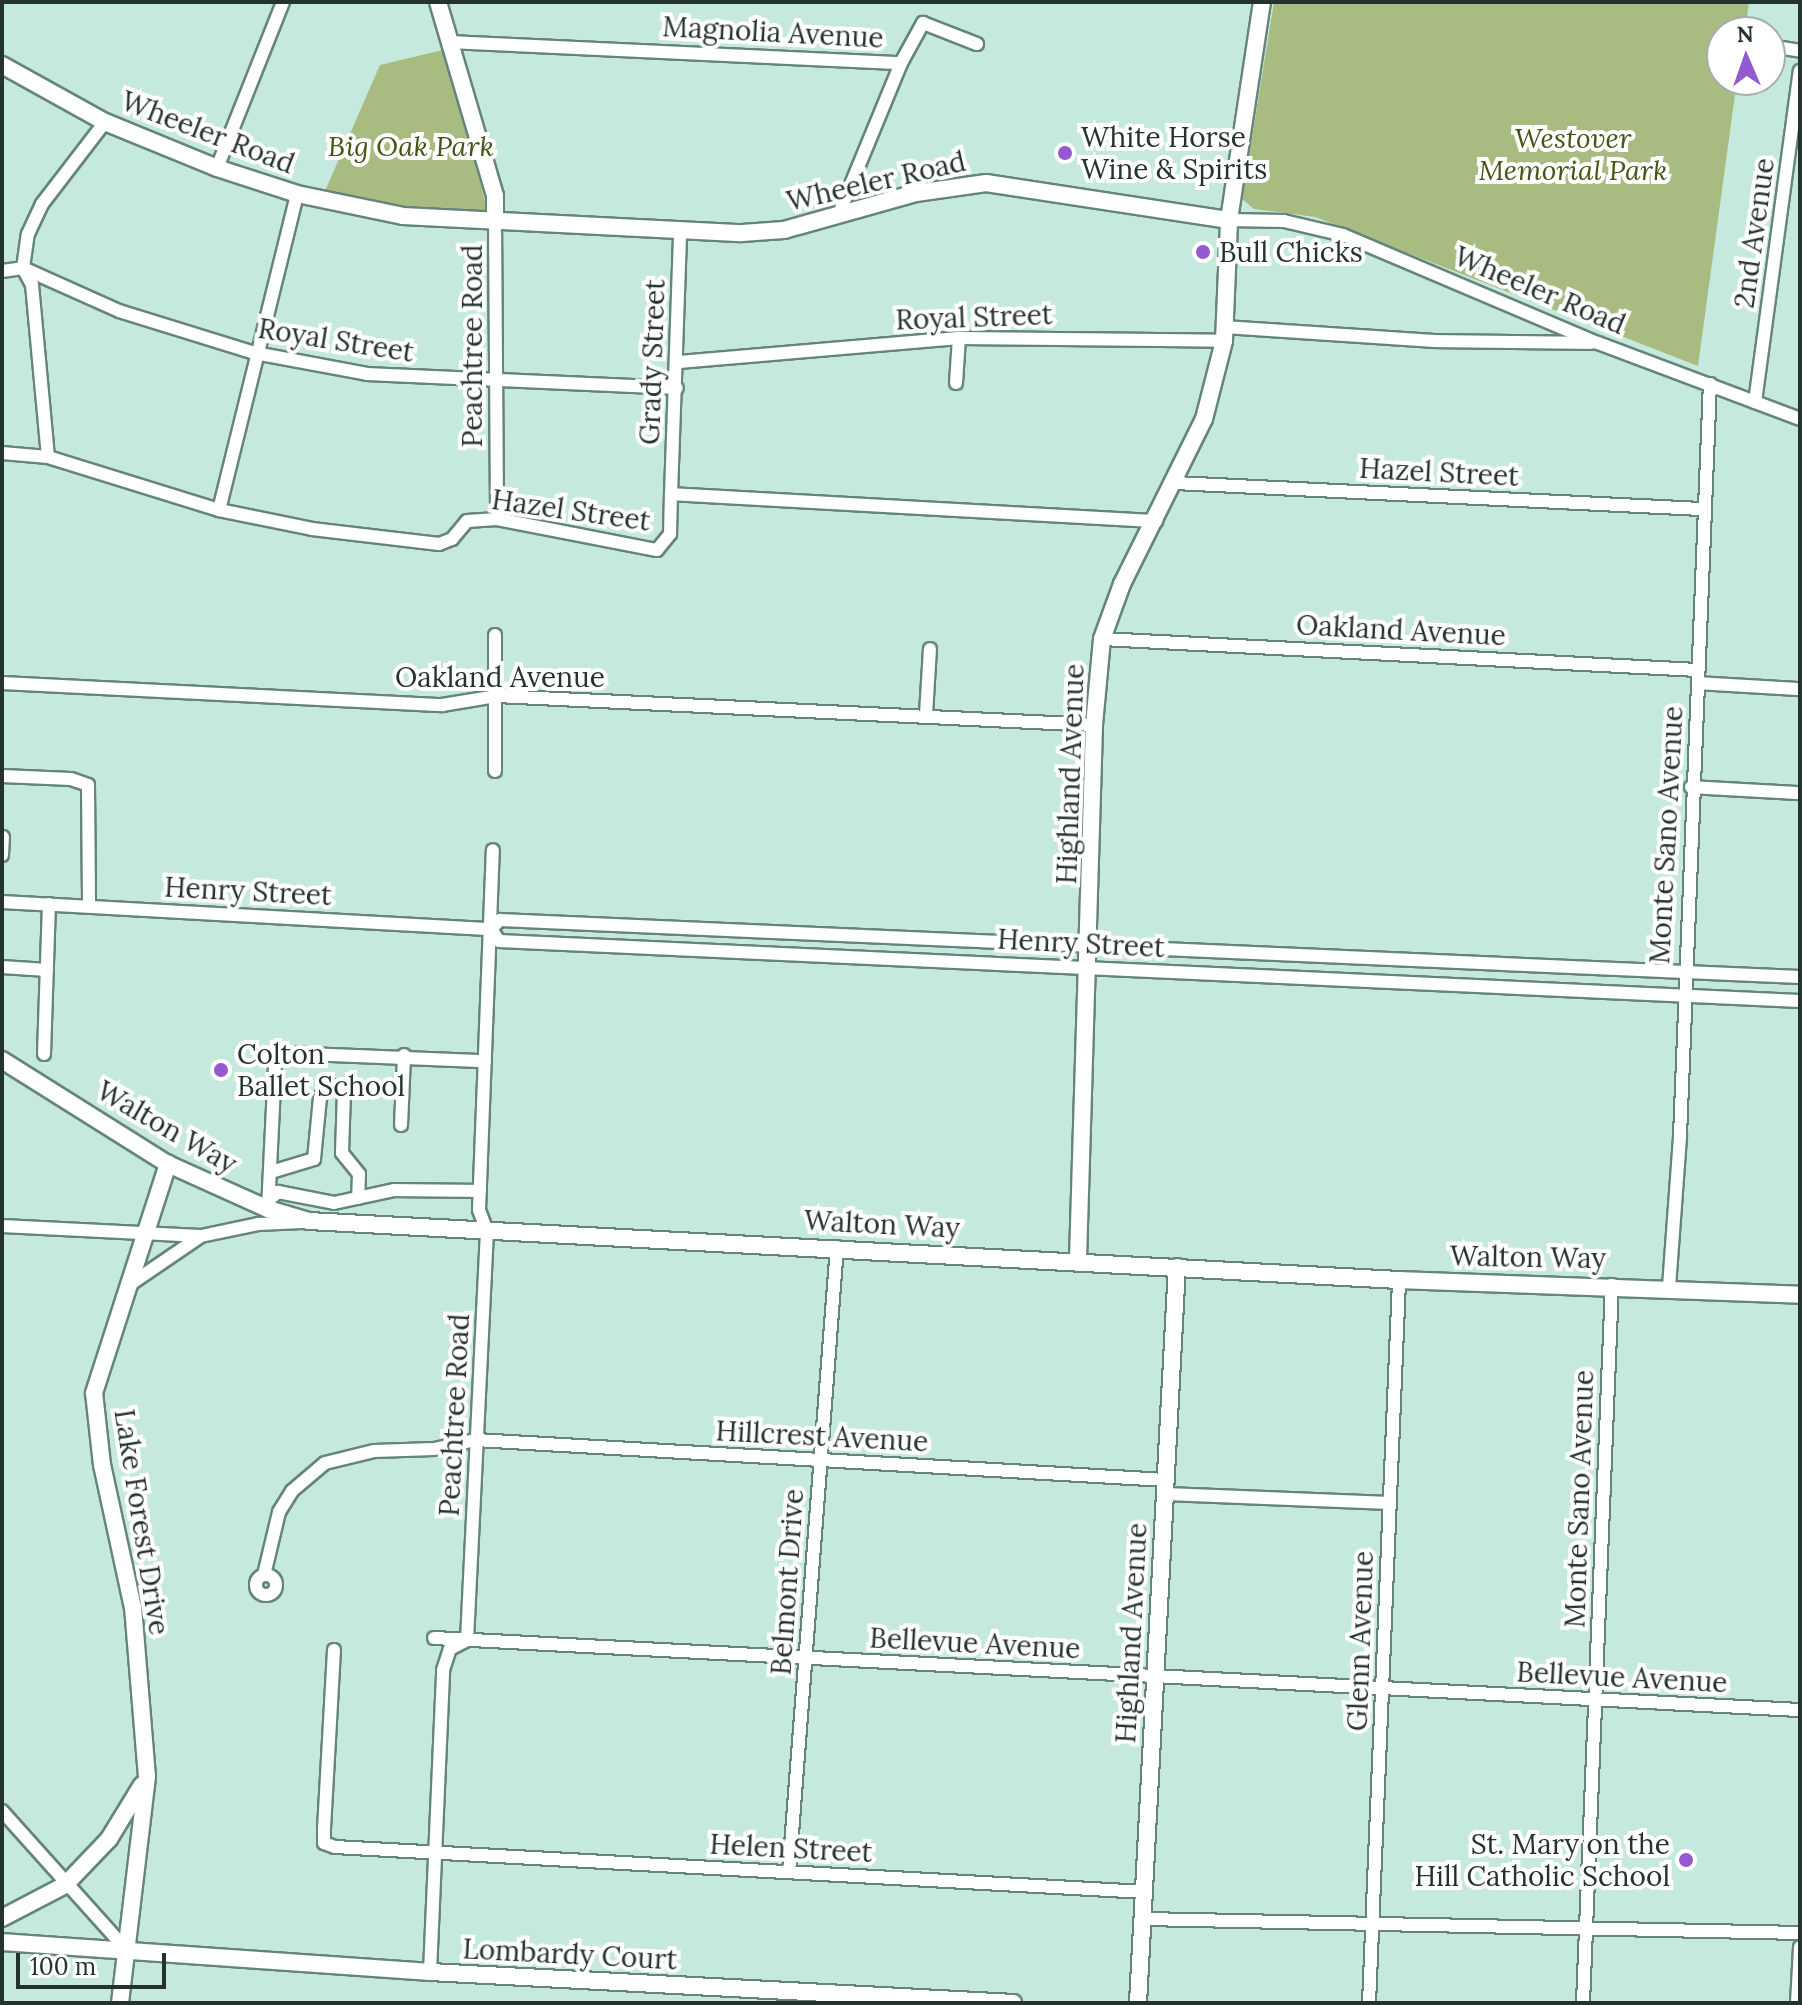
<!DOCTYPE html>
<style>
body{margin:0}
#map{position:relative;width:1802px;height:2005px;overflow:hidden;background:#c6e9df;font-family:Lora,serif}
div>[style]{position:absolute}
.green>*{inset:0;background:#a8bc81}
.roads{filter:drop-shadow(2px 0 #65857c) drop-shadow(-2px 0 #65857c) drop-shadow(0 2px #65857c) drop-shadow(0 -2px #65857c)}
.street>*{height:12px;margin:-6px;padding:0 6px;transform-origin:6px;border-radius:6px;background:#fff}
.street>.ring{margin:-6px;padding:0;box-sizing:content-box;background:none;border:12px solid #fff;border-radius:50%}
.secondary>*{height:16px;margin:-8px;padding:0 8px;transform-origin:8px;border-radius:8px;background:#fff}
.dots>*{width:22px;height:22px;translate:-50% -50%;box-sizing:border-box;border:4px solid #fff;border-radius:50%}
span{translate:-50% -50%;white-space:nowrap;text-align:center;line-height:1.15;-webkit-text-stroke:8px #fff;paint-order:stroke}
.street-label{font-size:28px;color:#25332f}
.poi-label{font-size:28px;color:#25332f}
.left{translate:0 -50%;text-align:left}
.right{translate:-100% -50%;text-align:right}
.park-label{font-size:28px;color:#445614;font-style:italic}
.frame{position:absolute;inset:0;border:4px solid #25332f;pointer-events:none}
.north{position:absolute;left:1706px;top:16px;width:80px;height:80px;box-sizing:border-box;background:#fff;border:2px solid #a8adac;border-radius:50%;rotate:358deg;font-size:22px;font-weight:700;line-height:32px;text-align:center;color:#25332f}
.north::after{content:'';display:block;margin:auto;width:28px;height:36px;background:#9559d0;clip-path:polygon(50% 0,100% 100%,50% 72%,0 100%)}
.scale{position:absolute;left:16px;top:1953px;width:150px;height:36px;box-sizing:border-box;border:4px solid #25332f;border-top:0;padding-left:10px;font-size:24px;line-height:28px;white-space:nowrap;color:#25332f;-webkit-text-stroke:6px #fff;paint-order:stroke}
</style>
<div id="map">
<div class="green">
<i style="clip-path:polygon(1274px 2px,1749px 2px,1745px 32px,1722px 32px,1722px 80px,1737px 80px,1698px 366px,1315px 217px,1254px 209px,1242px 199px)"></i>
<i style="clip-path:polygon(447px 49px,487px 210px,428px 211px,325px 191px,380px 65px)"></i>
</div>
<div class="roads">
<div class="street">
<i style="left:450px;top:42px;width:451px;rotate:2.7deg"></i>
<i style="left:1770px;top:46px;width:30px;rotate:9deg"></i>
<i style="left:217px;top:168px;width:179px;rotate:-68.3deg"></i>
<i style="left:838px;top:216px;width:165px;rotate:-67.6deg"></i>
<i style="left:901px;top:63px;width:46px;rotate:-61.2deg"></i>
<i style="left:923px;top:23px;width:58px;rotate:21.3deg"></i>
<i style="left:1229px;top:220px;width:55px;rotate:1deg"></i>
<i style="left:1284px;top:221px;width:61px;rotate:13.3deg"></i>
<i style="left:1343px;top:235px;width:277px;rotate:23deg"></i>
<i style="left:1598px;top:343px;width:216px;rotate:20.6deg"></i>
<i style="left:495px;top:221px;width:298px;rotate:89.6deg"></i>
<i style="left:2px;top:271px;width:21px;rotate:-8deg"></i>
<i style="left:23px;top:268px;width:105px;rotate:24.1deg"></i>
<i style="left:119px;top:311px;width:142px;rotate:17.2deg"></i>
<i style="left:255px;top:353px;width:114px;rotate:10.6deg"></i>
<i style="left:367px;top:374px;width:310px;rotate:2.6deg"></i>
<i style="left:1224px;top:327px;width:211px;rotate:3.8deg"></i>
<i style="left:1435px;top:341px;width:156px;rotate:0.7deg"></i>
<i style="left:679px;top:362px;width:281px;rotate:-4.9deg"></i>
<i style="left:959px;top:338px;width:265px;rotate:0.6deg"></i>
<i style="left:956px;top:383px;width:45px;rotate:-86.2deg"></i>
<i style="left:1755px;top:402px;width:334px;rotate:-82.3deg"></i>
<i style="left:2px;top:453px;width:46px;rotate:5deg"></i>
<i style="left:48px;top:457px;width:179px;rotate:17.2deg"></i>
<i style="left:219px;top:510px;width:95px;rotate:11.5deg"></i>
<i style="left:312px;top:529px;width:128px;rotate:6.7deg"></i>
<i style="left:439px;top:544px;width:14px;rotate:-21deg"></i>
<i style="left:452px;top:539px;width:23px;rotate:-50deg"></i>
<i style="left:467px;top:521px;width:30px;rotate:-4deg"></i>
<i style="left:497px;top:519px;width:163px;rotate:11deg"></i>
<i style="left:657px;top:550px;width:21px;rotate:-51deg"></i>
<i style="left:670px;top:534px;width:40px;rotate:-88.6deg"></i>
<i style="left:671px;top:494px;width:486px;rotate:3.2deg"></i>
<i style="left:48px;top:457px;width:173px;rotate:-95.3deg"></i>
<i style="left:32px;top:285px;width:19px;rotate:-118deg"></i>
<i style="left:23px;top:268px;width:34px;rotate:-82deg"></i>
<i style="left:28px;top:234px;width:33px;rotate:-65deg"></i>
<i style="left:42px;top:204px;width:103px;rotate:-52.5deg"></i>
<i style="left:1175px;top:483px;width:527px;rotate:2.83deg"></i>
<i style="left:671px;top:494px;width:262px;rotate:-88deg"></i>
<i style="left:219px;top:510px;width:325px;rotate:-76.1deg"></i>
<i style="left:1102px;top:639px;width:597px;rotate:2.98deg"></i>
<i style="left:2px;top:683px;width:441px;rotate:2.9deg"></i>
<i style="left:442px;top:705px;width:56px;rotate:-9.3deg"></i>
<i style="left:497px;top:696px;width:598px;rotate:2.78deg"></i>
<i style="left:1698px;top:683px;width:102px;rotate:3.4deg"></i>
<i style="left:926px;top:714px;width:65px;rotate:-86.5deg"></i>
<i style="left:495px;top:771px;width:136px;rotate:-90deg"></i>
<i style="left:2px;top:776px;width:69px;rotate:2.5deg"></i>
<i style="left:71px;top:779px;width:18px;rotate:19deg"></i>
<i style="left:88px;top:785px;width:121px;rotate:89.5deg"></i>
<i style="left:1691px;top:787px;width:109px;rotate:3.2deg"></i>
<i style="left:2px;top:855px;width:18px;rotate:-87deg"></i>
<i style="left:2px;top:902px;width:490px;rotate:3.2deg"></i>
<i style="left:491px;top:929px;width:13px;rotate:-45deg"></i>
<i style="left:500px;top:920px;width:1301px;rotate:2.51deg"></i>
<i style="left:491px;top:929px;width:14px;rotate:56deg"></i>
<i style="left:499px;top:941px;width:1302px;rotate:2.64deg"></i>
<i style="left:2px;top:967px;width:45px;rotate:3.8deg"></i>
<i style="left:44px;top:1054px;width:150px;rotate:-88.1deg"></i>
<i style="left:401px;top:1125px;width:70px;rotate:-87.5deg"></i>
<i style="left:271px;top:1172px;width:45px;rotate:-16.8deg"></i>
<i style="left:314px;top:1159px;width:61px;rotate:-84.4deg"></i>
<i style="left:320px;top:1098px;width:10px;rotate:-66deg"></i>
<i style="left:324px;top:1089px;width:11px;rotate:-15deg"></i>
<i style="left:335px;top:1086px;width:11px;rotate:34deg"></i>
<i style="left:344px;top:1092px;width:61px;rotate:91.9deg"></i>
<i style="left:342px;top:1153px;width:27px;rotate:51deg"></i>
<i style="left:359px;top:1174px;width:24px;rotate:92deg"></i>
<i style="left:270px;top:1199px;width:11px;rotate:-41deg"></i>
<i style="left:278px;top:1192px;width:57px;rotate:11.1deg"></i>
<i style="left:334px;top:1203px;width:61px;rotate:-12.2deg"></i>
<i style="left:394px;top:1190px;width:86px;rotate:0.7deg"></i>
<i style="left:268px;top:1209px;width:144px;rotate:-87.2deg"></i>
<i style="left:275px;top:1065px;width:14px;rotate:-60deg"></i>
<i style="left:282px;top:1053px;width:203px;rotate:2.3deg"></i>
<i style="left:2px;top:1226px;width:199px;rotate:2.9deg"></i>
<i style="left:132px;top:1283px;width:83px;rotate:-34.3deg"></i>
<i style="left:201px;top:1236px;width:58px;rotate:-11.9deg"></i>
<i style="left:258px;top:1224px;width:44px;rotate:-2.6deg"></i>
<i style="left:1669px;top:1287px;width:151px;rotate:-85.8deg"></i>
<i style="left:1680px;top:1136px;width:753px;rotate:-87.72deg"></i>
<i style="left:1166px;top:1494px;width:224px;rotate:2.3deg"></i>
<i class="ring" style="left:256px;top:1575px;width:8px;height:8px"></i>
<i style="left:264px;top:1575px;width:65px;rotate:-76.6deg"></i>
<i style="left:279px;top:1512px;width:25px;rotate:-58deg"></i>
<i style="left:292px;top:1491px;width:43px;rotate:-40.3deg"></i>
<i style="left:325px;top:1463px;width:50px;rotate:-13.8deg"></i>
<i style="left:374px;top:1451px;width:60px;rotate:-1.9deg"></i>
<i style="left:434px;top:1449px;width:43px;rotate:-12.1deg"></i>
<i style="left:476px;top:1440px;width:690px;rotate:3.32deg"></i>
<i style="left:434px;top:1638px;width:1368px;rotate:3.02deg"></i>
<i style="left:334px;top:1650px;width:180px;rotate:93.2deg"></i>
<i style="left:324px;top:1830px;width:13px;rotate:90deg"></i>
<i style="left:324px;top:1843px;width:12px;rotate:20deg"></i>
<i style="left:335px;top:1847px;width:812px;rotate:3.18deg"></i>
<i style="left:2px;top:1811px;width:183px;rotate:48.1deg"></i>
<i style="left:789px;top:1872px;width:627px;rotate:-85.61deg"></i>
<i style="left:1144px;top:1919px;width:656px;rotate:1.22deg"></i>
<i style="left:430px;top:1972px;width:302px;rotate:-87.5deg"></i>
<i style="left:443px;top:1670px;width:22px;rotate:-72deg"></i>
<i style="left:450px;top:1649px;width:19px;rotate:-28deg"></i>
<i style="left:467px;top:1640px;width:409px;rotate:-87.2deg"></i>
<i style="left:487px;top:1231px;width:22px;rotate:-111deg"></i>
<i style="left:479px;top:1210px;width:360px;rotate:-87.8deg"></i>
<i style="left:1369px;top:2003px;width:724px;rotate:-87.62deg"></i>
<i style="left:1583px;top:2003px;width:719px;rotate:-87.69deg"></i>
<i style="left:1797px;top:2003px;width:56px;rotate:-86.9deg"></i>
</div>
<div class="secondary">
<i style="left:438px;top:2px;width:202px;rotate:73.6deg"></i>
<i style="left:495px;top:196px;width:25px;rotate:90deg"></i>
<i style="left:2px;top:65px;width:118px;rotate:29deg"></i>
<i style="left:105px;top:122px;width:121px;rotate:22.3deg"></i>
<i style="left:217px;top:168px;width:84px;rotate:18deg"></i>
<i style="left:297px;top:194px;width:108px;rotate:11.7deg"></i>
<i style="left:403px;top:216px;width:339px;rotate:2.9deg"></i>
<i style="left:742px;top:233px;width:42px;rotate:-4.1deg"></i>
<i style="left:784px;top:230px;width:137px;rotate:-15.7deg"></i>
<i style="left:916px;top:193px;width:71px;rotate:-8.1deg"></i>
<i style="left:986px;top:183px;width:246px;rotate:8.7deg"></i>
<i style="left:2px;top:1060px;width:196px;rotate:32.1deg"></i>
<i style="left:168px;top:1164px;width:110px;rotate:24.2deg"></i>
<i style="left:268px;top:1209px;width:43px;rotate:16.3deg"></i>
<i style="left:309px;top:1221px;width:1092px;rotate:3.1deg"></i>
<i style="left:1399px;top:1280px;width:401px;rotate:2.1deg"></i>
<i style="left:1078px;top:1259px;width:534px;rotate:-88.28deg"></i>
<i style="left:1094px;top:725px;width:86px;rotate:-84.7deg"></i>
<i style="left:1102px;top:639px;width:59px;rotate:-70deg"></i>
<i style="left:1122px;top:584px;width:184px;rotate:-63.6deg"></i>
<i style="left:1204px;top:419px;width:81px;rotate:-75.6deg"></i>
<i style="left:1224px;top:341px;width:121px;rotate:-87.6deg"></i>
<i style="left:1229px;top:220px;width:220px;rotate:-81.4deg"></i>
<i style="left:2px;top:1918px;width:71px;rotate:-27.6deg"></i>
<i style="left:65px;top:1885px;width:64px;rotate:-46.3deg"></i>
<i style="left:109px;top:1839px;width:63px;rotate:-58.6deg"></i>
<i style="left:2px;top:1942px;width:429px;rotate:4deg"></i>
<i style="left:430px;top:1972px;width:584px;rotate:3.04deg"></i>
<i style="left:120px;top:2003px;width:228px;rotate:-83.2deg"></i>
<i style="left:147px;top:1777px;width:170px;rotate:-94.7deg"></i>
<i style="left:133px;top:1608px;width:146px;rotate:-102.2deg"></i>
<i style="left:102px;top:1465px;width:72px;rotate:-96.3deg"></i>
<i style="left:94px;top:1393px;width:241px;rotate:-72.1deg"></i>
<i style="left:1138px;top:2003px;width:737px;rotate:-86.97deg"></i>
</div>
</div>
<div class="dots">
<i style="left:1065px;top:153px;background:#9559d0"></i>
<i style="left:1203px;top:252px;background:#9559d0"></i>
<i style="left:221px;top:1070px;background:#9559d0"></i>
<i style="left:1686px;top:1860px;background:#9559d0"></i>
</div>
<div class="street-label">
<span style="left:773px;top:32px;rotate:3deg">Magnolia Avenue</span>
<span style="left:208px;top:132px;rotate:21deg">Wheeler Road</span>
<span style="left:876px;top:181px;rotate:-13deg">Wheeler Road</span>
<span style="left:1754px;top:233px;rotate:-82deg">2nd Avenue</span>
<span style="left:1540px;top:290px;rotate:23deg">Wheeler Road</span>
<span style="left:974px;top:317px;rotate:-2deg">Royal Street</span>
<span style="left:336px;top:340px;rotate:9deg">Royal Street</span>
<span style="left:472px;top:346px;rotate:-90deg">Peachtree Road</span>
<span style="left:652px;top:362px;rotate:-88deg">Grady Street</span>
<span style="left:1439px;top:472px;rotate:3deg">Hazel Street</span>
<span style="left:571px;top:510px;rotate:8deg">Hazel Street</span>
<span style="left:1401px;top:630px;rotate:3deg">Oakland Avenue</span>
<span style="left:500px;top:677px">Oakland Avenue</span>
<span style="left:1070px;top:774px;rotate:-88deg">Highland Avenue</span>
<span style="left:1666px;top:835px;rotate:-87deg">Monte Sano Avenue</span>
<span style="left:248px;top:891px;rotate:3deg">Henry Street</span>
<span style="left:1081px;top:943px;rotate:3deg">Henry Street</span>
<span style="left:167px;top:1127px;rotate:30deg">Walton Way</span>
<span style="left:882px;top:1224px;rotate:3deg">Walton Way</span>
<span style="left:1528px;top:1257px;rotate:1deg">Walton Way</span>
<span style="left:454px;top:1415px;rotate:-87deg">Peachtree Road</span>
<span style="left:822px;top:1436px;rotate:3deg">Hillcrest Avenue</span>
<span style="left:1579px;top:1499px;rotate:-88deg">Monte Sano Avenue</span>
<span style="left:142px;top:1522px;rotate:81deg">Lake Forest Drive</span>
<span style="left:787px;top:1582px;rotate:-86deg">Belmont Drive</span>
<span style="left:1131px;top:1633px;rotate:-87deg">Highland Avenue</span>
<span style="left:1360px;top:1641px;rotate:-88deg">Glenn Avenue</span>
<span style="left:975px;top:1643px;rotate:3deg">Bellevue Avenue</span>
<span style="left:1622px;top:1677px;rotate:3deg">Bellevue Avenue</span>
<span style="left:791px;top:1848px;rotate:3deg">Helen Street</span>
<span style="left:570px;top:1954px;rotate:3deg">Lombardy Court</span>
</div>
<div class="poi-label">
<span class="left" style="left:1081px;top:153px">White Horse<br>Wine &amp; Spirits</span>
<span class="left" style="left:1219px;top:252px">Bull Chicks</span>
<span class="left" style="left:237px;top:1070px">Colton<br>Ballet School</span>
<span class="right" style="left:1670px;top:1860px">St. Mary on the<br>Hill Catholic School</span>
</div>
<div class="park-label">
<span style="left:1573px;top:154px">Westover<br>Memorial Park</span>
<span style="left:411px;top:146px">Big Oak Park</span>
</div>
<div class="frame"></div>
<div class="north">N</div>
<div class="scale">100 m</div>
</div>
